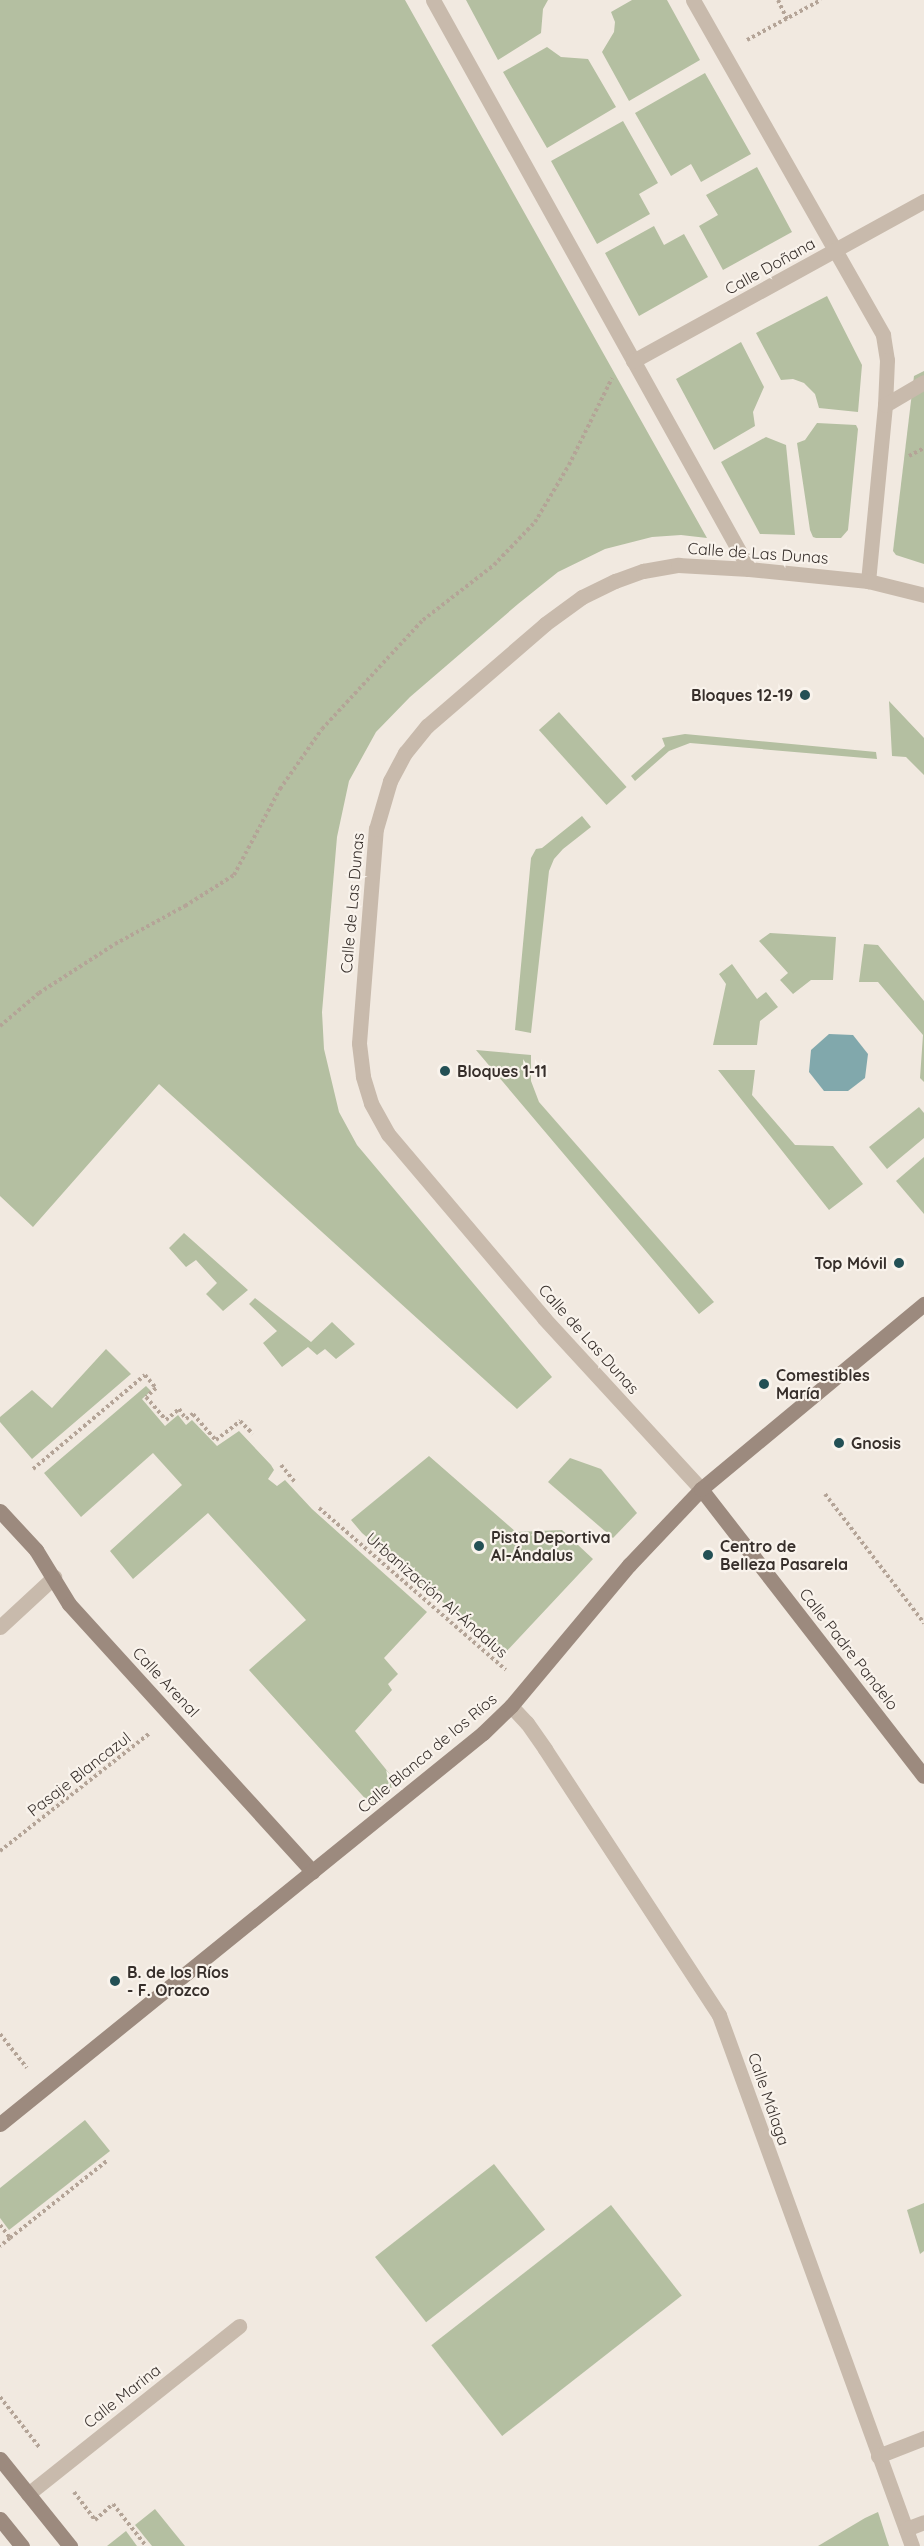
<!DOCTYPE html>
<meta charset="utf-8">
<style>
body{margin:0}
#map{position:relative;width:924px;height:2546px;overflow:hidden;background:#f1e9e0;font-family:Quicksand,sans-serif}
div>[style]{position:absolute}
.green>*{inset:0;background:#b4bfa1;transform-origin:0 0}
.water>*{inset:0;background:#81a8ac}
.path>*{height:4px;margin-top:-2px;transform-origin:0;background:repeating-linear-gradient(90deg,#b4a497 0 3px,transparent 0 6px)}
.street>*{height:15px;margin:-7.5px;padding:0 7.5px;transform-origin:7.5px;border-radius:7.5px;background:#c8baac}
.secondary>*{height:15px;margin:-7.5px;padding:0 7.5px;transform-origin:7.5px;border-radius:7.5px;background:#9c8a7e}
.dots>*{width:16px;height:16px;translate:-50% -50%;box-sizing:border-box;border:3px solid #f9f3ec;border-radius:50%}
span{translate:-50% -50%;white-space:nowrap;text-align:center;line-height:1.15;-webkit-text-stroke:4.5px #f9f3ec;paint-order:stroke}
.street-label{font-size:16px;color:#372f2b}
.poi-label{font-size:16px;color:#372f2b;font-weight:700}
.right{translate:-100% -50%;text-align:right}
.left{translate:0 -50%;text-align:left}
</style>
<div id="map">
<div class="green">
<i style="clip-path:polygon(0 0,405px 0,707px 538px,681px 535px,652px 537px,605px 549px,558px 572px,518px 604px,410px 697px,376px 732px,349px 781px,337px 837px,322px 1012px,324px 1049px,339px 1112px,357px 1145px,552px 1377px,517px 1409px,159px 1084px,33px 1227px,0 1196px)"></i>
<i style="clip-path:polygon(466px 0,548px 0,543px 9px,541px 33px,498px 60px)"></i>
<i style="clip-path:polygon(632px 0,667px 0,700px 60px,629px 101px,602px 52px,614px 32px,615px 22px,611px 12px)"></i>
<i style="clip-path:polygon(547px 47px,561px 57px,588px 59px,616px 107px,547px 148px,503px 72px)"></i>
<i style="clip-path:polygon(705px 73px,751px 154px,701px 182px,691px 164px,671px 176px,635px 113px)"></i>
<i style="clip-path:polygon(623px 121px,658px 183px,639px 194px,650px 214px,597px 244px,551px 161px)"></i>
<i style="clip-path:polygon(757px 167px,792px 232px,723px 270px,699px 226px,718px 215px,706px 195px)"></i>
<i style="clip-path:polygon(654px 226px,664px 245px,684px 234px,708px 277px,639px 316px,605px 253px)"></i>
<i style="clip-path:polygon(827px 296px,862px 365px,858px 412px,819px 408px,815px 394px,804px 383px,793px 379px,781px 380px,756px 333px)"></i>
<i style="clip-path:polygon(741px 342px,764px 387px,753px 412px,755px 426px,714px 450px,676px 379px)"></i>
<i style="clip-path:polygon(924px 371px,924px 564px,896px 555px,893px 551px,914px 376px)"></i>
<i style="clip-path:polygon(817px 423px,856px 425px,858px 429px,848px 530px,841px 538px,816px 538px,813px 537px,810px 530px,797px 443px,805px 440px)"></i>
<i style="clip-path:polygon(766px 437px,786px 445px,795px 535px,760px 534px,721px 462px)"></i>
<i style="clip-path:polygon(889px 701px,924px 738px,924px 775px,906px 757px,892px 756px)"></i>
<i style="left:559px;top:712px;width:101px;height:27px;rotate:48deg"></i>
<i style="clip-path:polygon(685px 734px,876px 752px,877px 759px,690px 743px,669px 751px,635px 781px,631px 776px,665px 746px,662px 738px)"></i>
<i style="clip-path:polygon(582px 816px,591px 827px,563px 849px,554px 859px,549px 871px,531px 1033px,515px 1030px,531px 858px,536px 849px,542px 848px)"></i>
<i style="clip-path:polygon(770px 933px,836px 937px,833px 980px,811px 980px,793px 994px,780px 980px,788px 973px,759px 941px)"></i>
<i style="clip-path:polygon(864px 944px,878px 945px,924px 1001px,924px 1082px,920px 1078px,923px 1035px,878px 982px,859px 982px)"></i>
<i style="clip-path:polygon(732px 964px,757px 999px,766px 992px,778px 1007px,760px 1021px,757px 1045px,713px 1045px,726px 984px,719px 974px)"></i>
<i style="clip-path:polygon(476px 1050px,531px 1055px,531px 1081px,539px 1102px,714px 1302px,699px 1314px)"></i>
<i style="clip-path:polygon(718px 1070px,755px 1070px,752px 1095px,795px 1145px,833px 1146px,863px 1184px,829px 1210px)"></i>
<i style="clip-path:polygon(919px 1107px,924px 1113px,924px 1138px,887px 1169px,869px 1147px)"></i>
<i style="clip-path:polygon(924px 1157px,924px 1214px,896px 1181px)"></i>
<i style="clip-path:polygon(184px 1233px,248px 1290px,223px 1311px,206px 1294px,217px 1283px,196px 1260px,186px 1267px,169px 1248px)"></i>
<i style="clip-path:polygon(255px 1298px,311px 1342px,332px 1322px,355px 1344px,336px 1359px,325px 1349px,317px 1355px,308px 1347px,282px 1367px,263px 1343px,277px 1331px,249px 1304px)"></i>
<i style="clip-path:polygon(106px 1349px,131px 1374px,32px 1459px,0 1422px,0 1417px,32px 1390px,52px 1408px)"></i>
<i style="clip-path:polygon(146px 1386px,151px 1391px,142px 1399px,165px 1426px,178px 1415px,186px 1425px,192px 1420px,217px 1446px,239px 1431px,271px 1465px,274px 1470px,268px 1479px,277px 1486px,285px 1480px,312px 1509px,427px 1612px,384px 1658px,398px 1674px,388px 1684px,392px 1690px,355px 1731px,397px 1783px,371px 1805px,249px 1670px,306px 1620px,208px 1513px,133px 1579px,110px 1551px,182px 1485px,153px 1453px,81px 1517px,44px 1473px)"></i>
<i style="clip-path:polygon(429px 1456px,516px 1532px,562px 1530px,593px 1559px,504px 1654px,362px 1533px,351px 1520px)"></i>
<i style="clip-path:polygon(570px 1458px,601px 1469px,637px 1513px,613px 1538px,548px 1482px)"></i>
<i style="clip-path:polygon(85px 2120px,110px 2151px,9px 2230px,0 2218px,0 2188px)"></i>
<i style="left:494px;top:2164px;width:83px;height:151px;rotate:52deg"></i>
<i style="clip-path:polygon(924px 2203px,924px 2251px,920px 2254px,907px 2210px)"></i>
<i style="left:611px;top:2205px;width:115px;height:228px;rotate:52deg"></i>
<i style="clip-path:polygon(155px 2509px,185px 2546px,152px 2546px,135px 2525px)"></i>
<i style="clip-path:polygon(878px 2512px,889px 2546px,818px 2546px,865px 2518px)"></i>
<i style="clip-path:polygon(126px 2531px,137px 2546px,107px 2546px)"></i>
</div>
<div class="water">
<i style="clip-path:polygon(829px 1034px,853px 1035px,868px 1054px,865px 1078px,848px 1091px,824px 1091px,809px 1072px,811px 1050px)"></i>
</div>
<div class="path">
<i style="left:778px;top:0;width:21px;rotate:65deg"></i>
<i style="left:747px;top:40px;width:84px;rotate:-28.4deg"></i>
<i style="left:909px;top:456px;width:17px;rotate:-28deg"></i>
<i style="left:0;top:1026px;width:51px;rotate:-40.2deg"></i>
<i style="left:39px;top:993px;width:90px;rotate:-32.8deg"></i>
<i style="left:115px;top:944px;width:80px;rotate:-28.5deg"></i>
<i style="left:185px;top:906px;width:58px;rotate:-32.3deg"></i>
<i style="left:234px;top:875px;width:98px;rotate:-61.9deg"></i>
<i style="left:280px;top:789px;width:73px;rotate:-55deg"></i>
<i style="left:322px;top:729px;width:149px;rotate:-47.2deg"></i>
<i style="left:423px;top:620px;width:90px;rotate:-37.8deg"></i>
<i style="left:494px;top:565px;width:59px;rotate:-46.4deg"></i>
<i style="left:535px;top:522px;width:66px;rotate:-59.2deg"></i>
<i style="left:569px;top:465px;width:97px;rotate:-63.7deg"></i>
<i style="left:281px;top:1465px;width:22px;rotate:51deg"></i>
<i style="left:33px;top:1469px;width:146px;rotate:-40deg"></i>
<i style="left:145px;top:1375px;width:17px;rotate:50deg"></i>
<i style="left:156px;top:1388px;width:13px;rotate:138deg"></i>
<i style="left:146px;top:1397px;width:30px;rotate:49deg"></i>
<i style="left:166px;top:1420px;width:17px;rotate:-40deg"></i>
<i style="left:179px;top:1409px;width:12px;rotate:55deg"></i>
<i style="left:186px;top:1419px;width:9px;rotate:-36deg"></i>
<i style="left:193px;top:1414px;width:35px;rotate:49deg"></i>
<i style="left:216px;top:1440px;width:31px;rotate:-38deg"></i>
<i style="left:240px;top:1421px;width:18px;rotate:45deg"></i>
<i style="left:825px;top:1494px;width:163px;rotate:52.5deg"></i>
<i style="left:319px;top:1508px;width:247px;rotate:40.9deg"></i>
<i style="left:0;top:1851px;width:191px;rotate:-38.2deg"></i>
<i style="left:0;top:2034px;width:43px;rotate:51.5deg"></i>
<i style="left:0;top:2225px;width:16px;rotate:52deg"></i>
<i style="left:10px;top:2238px;width:13px;rotate:141deg"></i>
<i style="left:10px;top:2238px;width:125px;rotate:-38.5deg"></i>
<i style="left:0;top:2397px;width:65px;rotate:51.9deg"></i>
<i style="left:74px;top:2492px;width:35px;rotate:53deg"></i>
<i style="left:95px;top:2520px;width:24px;rotate:-42deg"></i>
<i style="left:113px;top:2504px;width:53px;rotate:51.8deg"></i>
</div>
<div class="street">
<i style="left:433px;top:0;width:651px;rotate:60.95deg"></i>
<i style="left:693px;top:0;width:385px;rotate:60.4deg"></i>
<i style="left:883px;top:335px;width:25px;rotate:81deg"></i>
<i style="left:887px;top:360px;width:45px;rotate:92.5deg"></i>
<i style="left:885px;top:405px;width:177px;rotate:95.5deg"></i>
<i style="left:633px;top:361px;width:332px;rotate:-28.8deg"></i>
<i style="left:885px;top:405px;width:45px;rotate:-30.5deg"></i>
<i style="left:701px;top:1489px;width:232px;rotate:-132.6deg"></i>
<i style="left:544px;top:1318px;width:241px;rotate:-130.3deg"></i>
<i style="left:388px;top:1134px;width:35px;rotate:-119deg"></i>
<i style="left:371px;top:1103px;width:28px;rotate:-107deg"></i>
<i style="left:363px;top:1076px;width:33px;rotate:-97deg"></i>
<i style="left:359px;top:1043px;width:215px;rotate:-85.5deg"></i>
<i style="left:376px;top:829px;width:50px;rotate:-73.7deg"></i>
<i style="left:390px;top:781px;width:32px;rotate:-62deg"></i>
<i style="left:405px;top:753px;width:35px;rotate:-51deg"></i>
<i style="left:427px;top:726px;width:156px;rotate:-40.8deg"></i>
<i style="left:545px;top:624px;width:46px;rotate:-36.1deg"></i>
<i style="left:582px;top:597px;width:37px;rotate:-26deg"></i>
<i style="left:615px;top:581px;width:30px;rotate:-20deg"></i>
<i style="left:643px;top:571px;width:36px;rotate:-10deg"></i>
<i style="left:678px;top:565px;width:71px;rotate:3.2deg"></i>
<i style="left:749px;top:569px;width:120px;rotate:5.8deg"></i>
<i style="left:868px;top:581px;width:58px;rotate:14deg"></i>
<i style="left:0;top:1627px;width:74px;rotate:-42.8deg"></i>
<i style="left:511px;top:1706px;width:23px;rotate:47deg"></i>
<i style="left:527px;top:1723px;width:32px;rotate:55deg"></i>
<i style="left:545px;top:1749px;width:318px;rotate:56.8deg"></i>
<i style="left:719px;top:2015px;width:565px;rotate:70.03deg"></i>
<i style="left:878px;top:2456px;width:49px;rotate:-21.4deg"></i>
<i style="left:28px;top:2494px;width:270px;rotate:-38.5deg"></i>
<i style="left:906px;top:2529px;width:19px;rotate:-21deg"></i>
</div>
<div class="secondary">
<i style="left:701px;top:1489px;width:363px;rotate:52.2deg"></i>
<i style="left:0;top:1511px;width:53px;rotate:47.3deg"></i>
<i style="left:36px;top:1550px;width:63px;rotate:58.6deg"></i>
<i style="left:69px;top:1604px;width:362px;rotate:47.7deg"></i>
<i style="left:0;top:2124px;width:621px;rotate:-38.99deg"></i>
<i style="left:483px;top:1733px;width:39px;rotate:-44deg"></i>
<i style="left:511px;top:1706px;width:184px;rotate:-50.1deg"></i>
<i style="left:629px;top:1565px;width:105px;rotate:-46.5deg"></i>
<i style="left:701px;top:1489px;width:290px;rotate:-39.7deg"></i>
<i style="left:0;top:2459px;width:112px;rotate:51.2deg"></i>
<i style="left:0;top:2519px;width:35px;rotate:51deg"></i>
</div>
<div class="dots">
<i style="left:805px;top:695px;background:#235055"></i>
<i style="left:445px;top:1071px;background:#235055"></i>
<i style="left:899px;top:1263px;background:#235055"></i>
<i style="left:764px;top:1384px;background:#235055"></i>
<i style="left:839px;top:1443px;background:#235055"></i>
<i style="left:479px;top:1546px;background:#235055"></i>
<i style="left:708px;top:1555px;background:#235055"></i>
<i style="left:115px;top:1981px;background:#235055"></i>
</div>
<div class="street-label">
<span style="left:770px;top:266px;rotate:-29deg">Calle Doñana</span>
<span style="left:758px;top:553px;rotate:4deg">Calle de Las Dunas</span>
<span style="left:352px;top:903px;rotate:-85deg">Calle de Las Dunas</span>
<span style="left:589px;top:1339px;rotate:48deg">Calle de Las Dunas</span>
<span style="left:437px;top:1595px;rotate:41deg">Urbanización Al-Ándalus</span>
<span style="left:849px;top:1649px;rotate:52deg">Calle Padre Pandelo</span>
<span style="left:166px;top:1682px;rotate:47deg">Calle Arenal</span>
<span style="left:427px;top:1753px;rotate:-40deg">Calle Blanca de los Ríos</span>
<span style="left:79px;top:1774px;rotate:-38deg">Pasaje Blancazul</span>
<span style="left:769px;top:2099px;rotate:71deg">Calle Málaga</span>
<span style="left:122px;top:2396px;rotate:-38deg">Calle Marina</span>
</div>
<div class="poi-label">
<span class="right" style="left:793px;top:695px">Bloques 12-19</span>
<span class="left" style="left:457px;top:1071px">Bloques 1-11</span>
<span class="right" style="left:887px;top:1263px">Top Móvil</span>
<span class="left" style="left:776px;top:1384px">Comestibles<br>María</span>
<span class="left" style="left:851px;top:1443px">Gnosis</span>
<span class="left" style="left:491px;top:1546px">Pista Deportiva<br>Al-Ándalus</span>
<span class="left" style="left:720px;top:1555px">Centro de<br>Belleza Pasarela</span>
<span class="left" style="left:127px;top:1981px">B. de los Ríos<br>- F. Orozco</span>
</div>
</div>
